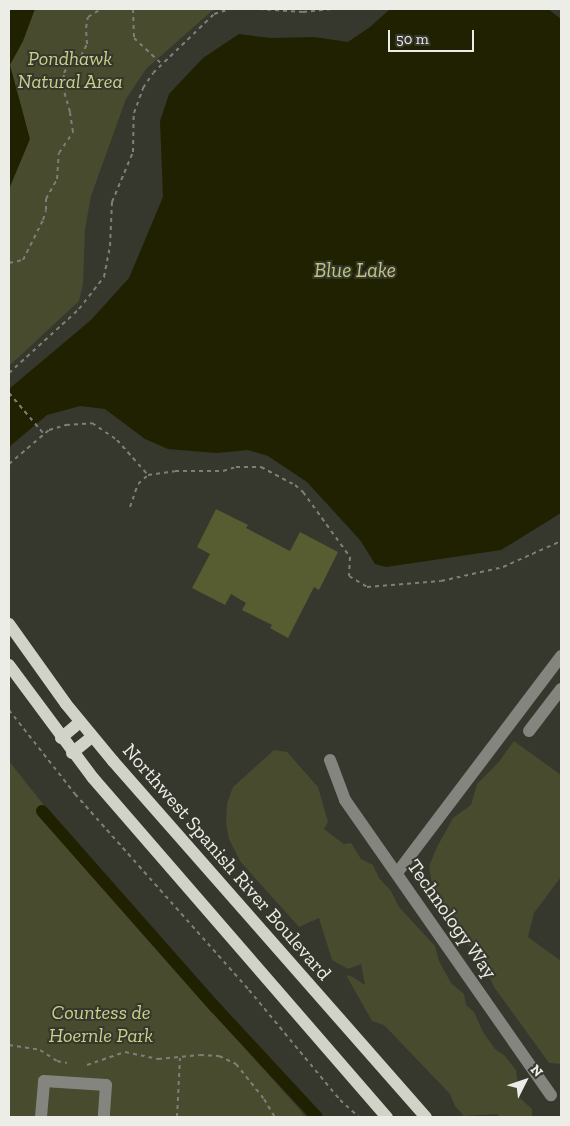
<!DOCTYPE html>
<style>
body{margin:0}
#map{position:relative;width:570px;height:1126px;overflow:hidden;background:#36372d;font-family:"Zilla Slab",serif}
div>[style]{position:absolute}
.green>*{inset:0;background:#484b2e}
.water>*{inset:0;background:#1f2101}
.canal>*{height:12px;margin:-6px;padding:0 6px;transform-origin:6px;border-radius:6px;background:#1f2101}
.building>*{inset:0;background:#585c31}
.path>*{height:2px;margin-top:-1px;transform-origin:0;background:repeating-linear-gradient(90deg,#7e7f76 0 4px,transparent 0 8px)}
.minor>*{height:12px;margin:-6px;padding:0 6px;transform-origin:6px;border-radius:6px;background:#84857f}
.major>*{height:12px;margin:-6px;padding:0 6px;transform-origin:6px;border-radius:6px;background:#d2d3c8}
span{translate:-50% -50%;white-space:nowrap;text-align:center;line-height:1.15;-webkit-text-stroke:4px #36372d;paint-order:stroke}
.park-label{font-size:20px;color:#cad289;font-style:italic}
.street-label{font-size:20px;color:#ecede7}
.water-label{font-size:21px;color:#bec57d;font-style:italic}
.frame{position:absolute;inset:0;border:10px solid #ecede7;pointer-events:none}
.north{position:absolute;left:500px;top:1056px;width:50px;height:50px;-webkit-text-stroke:4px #36372d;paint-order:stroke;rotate:49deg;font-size:14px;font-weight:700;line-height:20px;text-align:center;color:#ecede7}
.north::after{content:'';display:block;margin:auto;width:18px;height:22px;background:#ecede7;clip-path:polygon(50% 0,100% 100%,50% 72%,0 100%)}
.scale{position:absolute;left:388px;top:30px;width:86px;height:22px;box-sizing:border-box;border:2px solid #ecede7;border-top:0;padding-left:6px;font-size:15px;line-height:18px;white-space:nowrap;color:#ecede7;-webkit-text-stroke:4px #36372d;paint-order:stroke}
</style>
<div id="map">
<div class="green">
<i style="clip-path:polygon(9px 9px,214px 9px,146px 69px,126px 99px,91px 196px,85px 229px,83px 284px,79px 301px,9px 366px)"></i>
<i style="clip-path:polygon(514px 741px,561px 775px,561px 877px,534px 913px,528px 937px,561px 961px,561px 1064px,549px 1063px,494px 987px,479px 953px,457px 937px,440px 912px,432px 884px,429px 866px,437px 847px,453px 818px,471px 805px,477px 784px,498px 763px)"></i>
<i style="clip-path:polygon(274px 750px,287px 752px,318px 787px,328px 822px,324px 829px,344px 844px,351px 843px,361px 859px,373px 865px,379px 878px,391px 891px,399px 907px,435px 946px,439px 961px,451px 983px,464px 994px,466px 1005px,474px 1012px,483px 1032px,495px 1049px,505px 1056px,516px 1070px,520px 1098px,532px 1109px,532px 1117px,500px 1117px,497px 1114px,464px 1116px,455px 1106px,450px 1094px,384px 1025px,372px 1021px,346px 975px,353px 977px,365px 985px,361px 964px,348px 969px,332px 960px,319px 918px,299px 927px,240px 861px,229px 839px,226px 823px,227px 803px,233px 787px)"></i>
<i style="clip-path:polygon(9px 761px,172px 967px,302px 1112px,304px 1117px,9px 1117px)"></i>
</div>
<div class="water">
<i style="clip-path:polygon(9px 9px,35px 9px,23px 41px,10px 65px,30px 139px,9px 189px)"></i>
<i style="clip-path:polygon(390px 9px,548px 9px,561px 19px,561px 513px,501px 550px,386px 567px,375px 564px,360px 540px,307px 482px,268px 456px,248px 450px,216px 453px,168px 449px,145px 439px,105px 409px,80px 406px,47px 415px,9px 447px,9px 389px,91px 320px,129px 278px,163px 197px,160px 121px,169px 94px,203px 58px,239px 34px,271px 38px,314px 37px,348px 42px,370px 27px)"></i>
</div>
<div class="canal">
<i style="left:42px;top:811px;width:261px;rotate:48.6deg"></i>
<i style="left:215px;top:1007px;width:150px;rotate:47.2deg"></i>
</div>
<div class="building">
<i style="clip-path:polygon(216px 509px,248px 525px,246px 528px,290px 551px,300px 532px,338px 552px,319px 590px,314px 587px,288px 638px,270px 628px,272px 625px,242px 610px,246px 603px,231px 594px,225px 605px,192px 588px,210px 554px,197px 547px)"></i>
</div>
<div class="path">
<i style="left:133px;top:9px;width:29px;rotate:88deg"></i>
<i style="left:134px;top:38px;width:38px;rotate:43deg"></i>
<i style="left:259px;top:9px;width:44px;rotate:3.9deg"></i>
<i style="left:303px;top:12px;width:29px;rotate:-6deg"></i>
<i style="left:9px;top:263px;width:14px;rotate:-12deg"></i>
<i style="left:23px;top:260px;width:45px;rotate:-63.4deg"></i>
<i style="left:43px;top:220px;width:10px;rotate:-73deg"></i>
<i style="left:46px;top:210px;width:11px;rotate:-90deg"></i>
<i style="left:46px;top:199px;width:23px;rotate:-61deg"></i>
<i style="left:57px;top:179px;width:26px;rotate:-86deg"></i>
<i style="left:59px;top:153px;width:25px;rotate:-56deg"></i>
<i style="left:73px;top:132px;width:20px;rotate:-99deg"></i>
<i style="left:70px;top:112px;width:26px;rotate:-106deg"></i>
<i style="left:63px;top:87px;width:14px;rotate:-86deg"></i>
<i style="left:64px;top:73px;width:13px;rotate:-61deg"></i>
<i style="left:70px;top:62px;width:13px;rotate:-29deg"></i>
<i style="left:81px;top:56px;width:13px;rotate:-63deg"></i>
<i style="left:87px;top:44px;width:16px;rotate:-94deg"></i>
<i style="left:86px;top:28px;width:11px;rotate:-80deg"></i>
<i style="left:88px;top:17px;width:15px;rotate:-32deg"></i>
<i style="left:9px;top:373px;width:95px;rotate:-42.4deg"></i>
<i style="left:79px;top:309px;width:41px;rotate:-52deg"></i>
<i style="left:104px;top:277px;width:32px;rotate:-79deg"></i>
<i style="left:110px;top:246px;width:44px;rotate:-87.4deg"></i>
<i style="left:112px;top:202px;width:54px;rotate:-67.2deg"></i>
<i style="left:133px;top:152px;width:39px;rotate:-89deg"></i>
<i style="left:134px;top:113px;width:27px;rotate:-70deg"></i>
<i style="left:143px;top:88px;width:18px;rotate:-56deg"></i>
<i style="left:153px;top:73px;width:85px;rotate:-44deg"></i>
<i style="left:214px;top:14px;width:17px;rotate:-17deg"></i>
<i style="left:9px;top:393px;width:54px;rotate:49.5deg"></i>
<i style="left:9px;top:464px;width:52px;rotate:-40.4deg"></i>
<i style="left:49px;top:430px;width:18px;rotate:-16deg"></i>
<i style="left:66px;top:425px;width:26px;rotate:-4deg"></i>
<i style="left:92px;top:423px;width:30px;rotate:34deg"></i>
<i style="left:117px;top:440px;width:47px;rotate:48.5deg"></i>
<i style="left:130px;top:507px;width:24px;rotate:-71deg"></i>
<i style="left:138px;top:484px;width:13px;rotate:-42deg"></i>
<i style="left:148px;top:475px;width:27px;rotate:-8deg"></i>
<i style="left:175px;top:471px;width:48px"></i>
<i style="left:223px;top:471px;width:14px;rotate:-17deg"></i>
<i style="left:236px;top:467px;width:25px"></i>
<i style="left:261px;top:467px;width:38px;rotate:28deg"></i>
<i style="left:295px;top:485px;width:11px;rotate:41deg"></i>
<i style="left:303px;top:492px;width:80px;rotate:54.1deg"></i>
<i style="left:350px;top:557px;width:19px;rotate:93deg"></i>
<i style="left:349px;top:576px;width:21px;rotate:31deg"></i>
<i style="left:367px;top:587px;width:74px;rotate:-4.6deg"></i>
<i style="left:441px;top:581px;width:64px;rotate:-12.7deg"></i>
<i style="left:503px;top:567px;width:64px;rotate:-24.1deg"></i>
<i style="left:9px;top:710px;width:107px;rotate:51.8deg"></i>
<i style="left:75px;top:794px;width:262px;rotate:48.4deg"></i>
<i style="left:249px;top:990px;width:143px;rotate:50.4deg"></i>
<i style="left:340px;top:1100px;width:25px;rotate:42deg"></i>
<i style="left:9px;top:1045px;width:31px;rotate:9deg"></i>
<i style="left:40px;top:1050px;width:20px;rotate:33deg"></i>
<i style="left:57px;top:1061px;width:10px;rotate:11deg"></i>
<i style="left:87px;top:1065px;width:40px;rotate:-18.9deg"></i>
<i style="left:125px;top:1052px;width:34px;rotate:12deg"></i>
<i style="left:158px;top:1059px;width:42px;rotate:-5.4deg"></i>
<i style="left:200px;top:1055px;width:19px;rotate:3deg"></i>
<i style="left:219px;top:1056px;width:19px;rotate:25deg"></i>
<i style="left:236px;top:1064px;width:45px;rotate:51.3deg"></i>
<i style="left:264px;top:1099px;width:21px;rotate:59deg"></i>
<i style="left:177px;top:1117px;width:59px;rotate:-87.1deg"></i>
</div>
<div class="minor">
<i style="left:529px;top:731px;width:53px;rotate:-52.7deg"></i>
<i style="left:330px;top:760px;width:43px;rotate:69.4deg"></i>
<i style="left:345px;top:800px;width:360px;rotate:55.1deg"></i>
<i style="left:397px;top:873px;width:272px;rotate:-52.9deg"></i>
<i style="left:41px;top:1117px;width:36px;rotate:-85deg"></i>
<i style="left:44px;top:1081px;width:62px;rotate:3.7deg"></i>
<i style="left:106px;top:1085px;width:32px;rotate:94deg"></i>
</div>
<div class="major">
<i style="left:9px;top:624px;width:98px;rotate:54.5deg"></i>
<i style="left:66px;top:704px;width:74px;rotate:50.5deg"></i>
<i style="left:113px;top:761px;width:474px;rotate:48.7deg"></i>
<i style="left:9px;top:665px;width:141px;rotate:53.4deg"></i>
<i style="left:93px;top:778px;width:449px;rotate:49.1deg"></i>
<i style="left:61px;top:738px;width:25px;rotate:-40deg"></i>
<i style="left:72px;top:753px;width:26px;rotate:-39deg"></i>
</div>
<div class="park-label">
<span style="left:70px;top:70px">Pondhawk<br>Natural Area</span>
<span style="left:101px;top:1024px">Countess de<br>Hoernle Park</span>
</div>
<div class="street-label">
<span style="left:227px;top:862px;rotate:49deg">Northwest Spanish River Boulevard</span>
<span style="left:452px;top:919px;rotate:55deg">Technology Way</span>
</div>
<div class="water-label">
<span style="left:355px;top:270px">Blue Lake</span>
</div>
<div class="frame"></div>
<div class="north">N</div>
<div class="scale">50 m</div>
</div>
